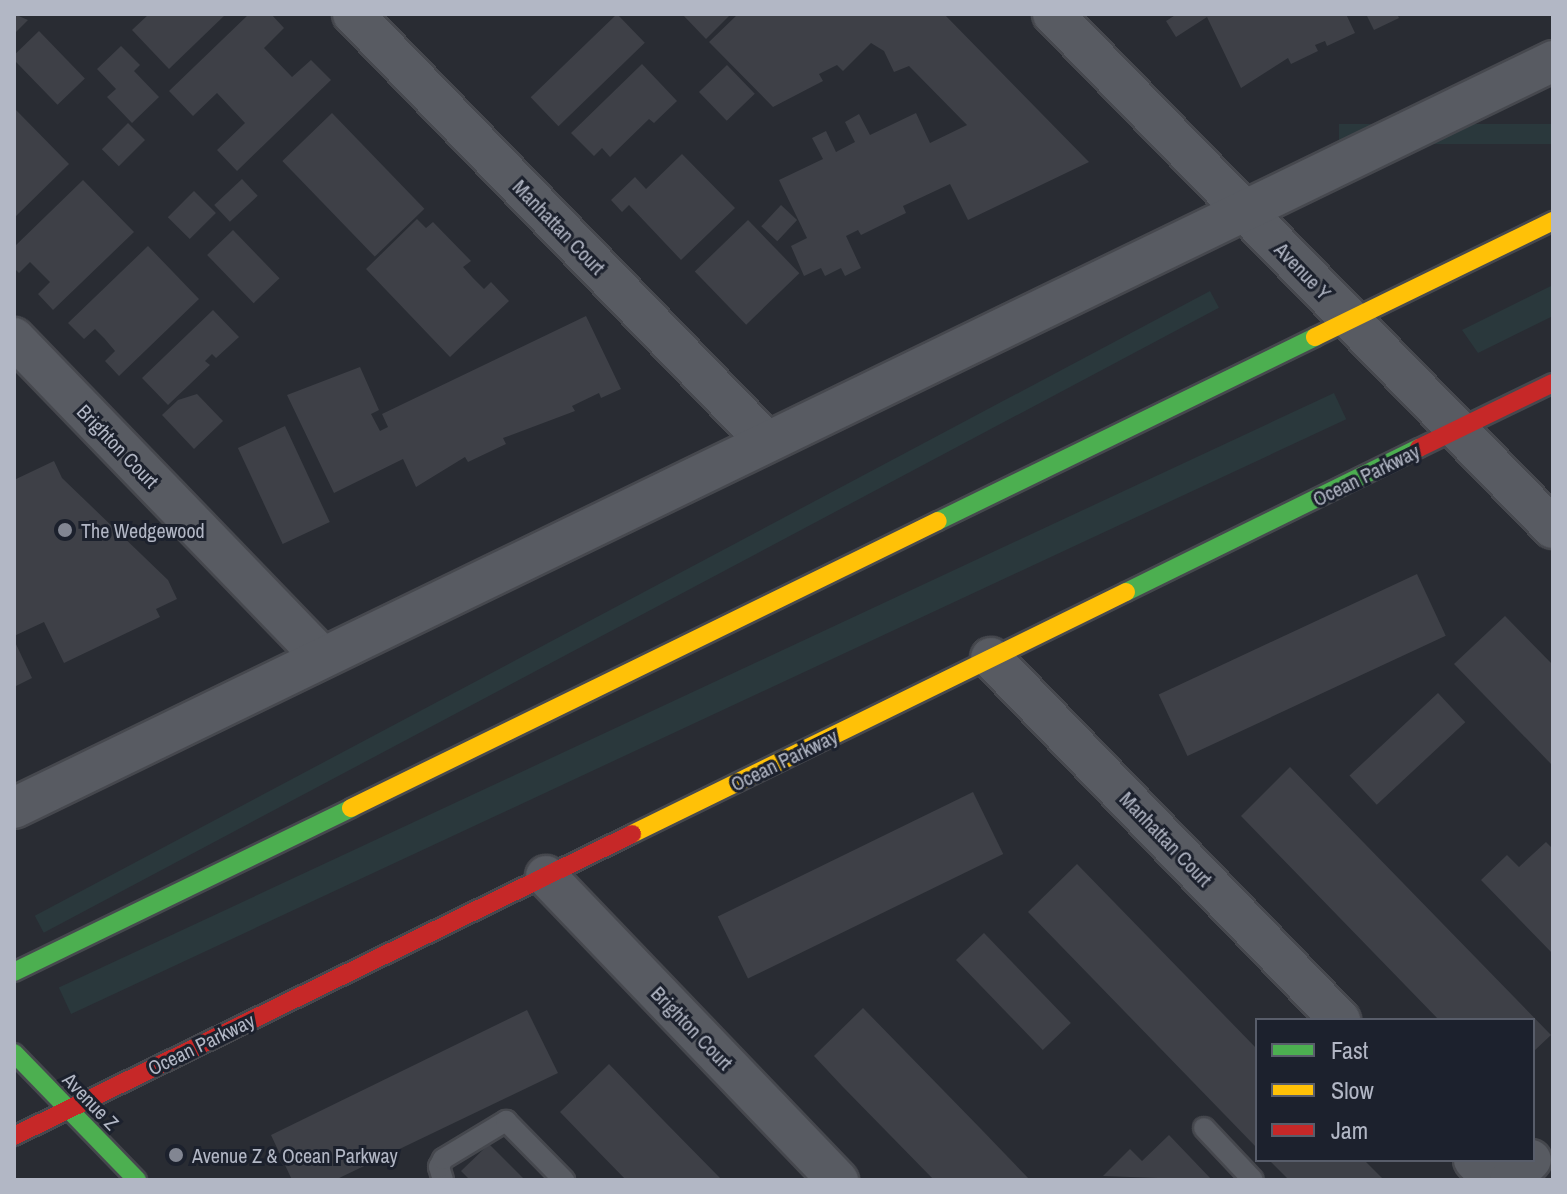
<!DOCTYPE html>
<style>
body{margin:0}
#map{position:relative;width:1567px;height:1194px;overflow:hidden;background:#292c33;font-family:"Archivo Narrow",sans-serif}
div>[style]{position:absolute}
.green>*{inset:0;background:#2a383c;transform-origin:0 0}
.building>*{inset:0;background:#3e4047;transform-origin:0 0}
.roads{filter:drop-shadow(2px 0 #46484e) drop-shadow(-2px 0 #46484e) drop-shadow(0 2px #46484e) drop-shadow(0 -2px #46484e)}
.lane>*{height:20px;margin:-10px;padding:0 10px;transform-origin:10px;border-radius:10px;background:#585b62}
.street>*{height:40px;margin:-20px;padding:0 20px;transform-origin:20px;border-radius:20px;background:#585b62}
.fast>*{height:18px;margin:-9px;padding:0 9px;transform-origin:9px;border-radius:9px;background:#4caf50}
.slow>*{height:18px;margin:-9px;padding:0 9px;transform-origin:9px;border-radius:9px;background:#ffc107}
.jam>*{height:18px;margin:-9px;padding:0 9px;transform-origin:9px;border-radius:9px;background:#c62828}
.dots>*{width:22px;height:22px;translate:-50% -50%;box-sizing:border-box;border:4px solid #1c212d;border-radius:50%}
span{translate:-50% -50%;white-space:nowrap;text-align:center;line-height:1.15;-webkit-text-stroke:6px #1c212d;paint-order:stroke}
.street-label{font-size:20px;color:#b2b7c5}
.poi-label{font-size:20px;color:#b2b7c5}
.left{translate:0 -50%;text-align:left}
.frame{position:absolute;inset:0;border:16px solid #b2b7c5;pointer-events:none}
.legend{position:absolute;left:1255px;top:1018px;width:280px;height:144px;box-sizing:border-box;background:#1c212d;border:2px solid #585d6a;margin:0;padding:10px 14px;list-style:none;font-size:24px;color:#b2b7c5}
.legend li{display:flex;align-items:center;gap:16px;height:40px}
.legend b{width:40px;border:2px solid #585d6a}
</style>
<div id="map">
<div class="green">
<i style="left:1553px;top:124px;width:20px;height:214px;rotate:90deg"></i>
<i style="clip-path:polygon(1553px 285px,1553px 316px,1478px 353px,1462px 330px)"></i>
<i style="left:1210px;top:291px;width:19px;height:1331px;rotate:62deg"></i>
<i style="left:1334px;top:393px;width:29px;height:1407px;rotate:65deg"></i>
</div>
<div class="building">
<i style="clip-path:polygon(14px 14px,28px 20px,14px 34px)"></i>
<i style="clip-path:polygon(149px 14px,226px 14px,169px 69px,132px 30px)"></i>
<i style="clip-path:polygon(249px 14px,271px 14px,284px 28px,264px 48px,292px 77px,311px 60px,331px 80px,237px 171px,217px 150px,245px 123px,217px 93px,193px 116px,169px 91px)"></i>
<i style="left:617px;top:14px;width:40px;height:120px;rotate:46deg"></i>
<i style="clip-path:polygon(682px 14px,731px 14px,706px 39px)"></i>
<i style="clip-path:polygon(738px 14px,944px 14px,1089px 162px,968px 220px,950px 184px,903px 206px,906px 213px,861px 235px,858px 230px,846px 236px,861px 268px,845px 276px,841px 268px,825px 276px,821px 268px,804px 276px,791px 246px,807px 238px,779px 180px,823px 159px,812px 138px,826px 131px,836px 152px,855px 142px,845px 122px,859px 114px,870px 135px,916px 113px,930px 143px,967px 125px,909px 66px,894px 72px,884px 51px,871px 43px,843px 71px,837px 65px,819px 74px,823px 81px,773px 107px,709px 42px)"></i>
<i style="clip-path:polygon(1177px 14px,1346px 14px,1355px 33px,1327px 46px,1325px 41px,1315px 45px,1318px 51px,1291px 64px,1288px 58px,1241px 88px,1207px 17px,1176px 37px,1166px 21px)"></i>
<i style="clip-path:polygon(1366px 14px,1397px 14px,1399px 18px,1374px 30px)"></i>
<i style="left:39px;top:31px;width:66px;height:38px;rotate:46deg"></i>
<i style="clip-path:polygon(121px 46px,140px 65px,134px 71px,159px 97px,132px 123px,107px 97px,116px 89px,97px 69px)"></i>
<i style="clip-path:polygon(642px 64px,677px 101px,654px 123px,649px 119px,610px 157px,602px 148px,594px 156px,571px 133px)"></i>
<i style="left:727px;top:65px;width:40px;height:39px;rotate:46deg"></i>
<i style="clip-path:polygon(16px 110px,69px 164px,14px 218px,14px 112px)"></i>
<i style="left:332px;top:113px;width:133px;height:69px;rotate:46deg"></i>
<i style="left:128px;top:123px;width:24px;height:37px;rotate:45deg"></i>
<i style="clip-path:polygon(682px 154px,735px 208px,681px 260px,629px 205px,622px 212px,611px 200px,635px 177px,646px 189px)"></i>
<i style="left:242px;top:179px;width:23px;height:38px;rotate:47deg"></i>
<i style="clip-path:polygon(83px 180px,134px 232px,53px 310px,38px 294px,50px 282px,30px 262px,19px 273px,14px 268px,14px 247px)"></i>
<i style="left:194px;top:191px;width:31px;height:37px;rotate:45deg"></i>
<i style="left:781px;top:205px;width:22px;height:29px;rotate:43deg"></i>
<i style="clip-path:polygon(417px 219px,426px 228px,433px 222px,471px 261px,463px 267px,473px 278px,484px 289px,491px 282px,509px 301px,450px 357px,366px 269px)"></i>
<i style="left:748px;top:220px;width:74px;height:74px;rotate:46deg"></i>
<i style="left:233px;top:230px;width:67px;height:36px;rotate:46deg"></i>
<i style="clip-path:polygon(148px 246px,199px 299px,119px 376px,105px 361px,115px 351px,104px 338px,95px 329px,84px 339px,68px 323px)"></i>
<i style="clip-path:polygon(213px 310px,239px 337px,216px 358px,212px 354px,205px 361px,210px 365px,168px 405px,142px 378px)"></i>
<i style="clip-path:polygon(586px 316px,621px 389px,601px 398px,599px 393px,572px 406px,575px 411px,503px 438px,506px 444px,468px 462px,465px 457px,416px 487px,403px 459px,334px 493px,287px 395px,360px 367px,379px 410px,371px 414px,380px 431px,388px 427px,382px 414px)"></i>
<i style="clip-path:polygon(197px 394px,223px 421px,194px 449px,162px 415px,178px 400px)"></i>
<i style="left:285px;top:426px;width:106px;height:52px;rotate:65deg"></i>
<i style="clip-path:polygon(54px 461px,62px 478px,168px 580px,177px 599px,156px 609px,160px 617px,64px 663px,44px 622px,14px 636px,14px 480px)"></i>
<i style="left:1417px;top:574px;width:68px;height:285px;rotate:65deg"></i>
<i style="clip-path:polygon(1505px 616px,1553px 665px,1553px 766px,1454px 664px)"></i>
<i style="clip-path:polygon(14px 640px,32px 678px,14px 687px)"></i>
<i style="left:1438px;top:693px;width:40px;height:121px;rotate:47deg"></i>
<i style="clip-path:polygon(1290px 767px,1551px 1035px,1533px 1052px,1533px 1020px,1439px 1020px,1241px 816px)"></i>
<i style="left:973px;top:792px;width:69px;height:284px;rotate:64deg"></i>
<i style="clip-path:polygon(1546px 842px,1553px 849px,1553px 954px,1481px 880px,1507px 855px,1519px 867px)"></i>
<i style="clip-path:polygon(1077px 864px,1257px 1049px,1257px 1148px,1028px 912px)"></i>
<i style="left:984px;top:933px;width:125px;height:39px;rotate:46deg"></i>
<i style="clip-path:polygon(863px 1008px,980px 1128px,1030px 1180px,934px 1180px,843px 1087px,814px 1056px)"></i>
<i style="clip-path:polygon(527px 1010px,558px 1073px,335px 1180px,292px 1180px,271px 1135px)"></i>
<i style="clip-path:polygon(609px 1064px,665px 1122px,722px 1180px,626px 1180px,587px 1140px,560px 1112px)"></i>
<i style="clip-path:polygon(1169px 1135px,1212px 1180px,1103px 1176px,1130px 1149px,1142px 1161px)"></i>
<i style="clip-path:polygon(489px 1144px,525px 1180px,470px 1180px,461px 1171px)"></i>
<i style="clip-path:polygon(1269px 1160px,1364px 1160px,1384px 1180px,1289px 1180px)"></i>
</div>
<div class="roads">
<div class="lane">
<i style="left:1204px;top:1128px;width:71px;rotate:46.7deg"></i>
<i style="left:443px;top:1180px;width:14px;rotate:-107deg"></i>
<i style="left:439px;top:1167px;width:9px;rotate:-63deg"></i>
<i style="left:443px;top:1159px;width:74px;rotate:-31.1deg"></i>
<i style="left:506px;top:1121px;width:83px;rotate:45.5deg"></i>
</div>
<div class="street">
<i style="left:353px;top:14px;width:593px;rotate:45.96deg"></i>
<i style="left:1053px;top:14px;width:717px;rotate:45.79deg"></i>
<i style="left:14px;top:338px;width:443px;rotate:46deg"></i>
<i style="left:991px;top:658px;width:503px;rotate:46.05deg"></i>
<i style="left:14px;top:808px;width:1711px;rotate:-25.89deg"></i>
<i style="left:546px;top:876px;width:422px;rotate:46.2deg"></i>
<i style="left:1474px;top:1160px;width:28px;rotate:46deg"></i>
<i style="left:1510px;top:1180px;width:29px;rotate:-44deg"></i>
</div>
<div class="fast">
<i style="left:938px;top:521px;width:420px;rotate:-26deg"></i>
<i style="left:1126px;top:592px;width:326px;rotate:-26.2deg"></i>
<i style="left:14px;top:972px;width:375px;rotate:-25.9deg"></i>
<i style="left:14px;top:1053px;width:177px;rotate:45.9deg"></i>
</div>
<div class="slow">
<i style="left:1315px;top:337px;width:265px;rotate:-26deg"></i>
<i style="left:351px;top:808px;width:653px;rotate:-26.06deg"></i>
<i style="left:632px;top:834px;width:550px;rotate:-26.1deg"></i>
</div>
<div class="jam">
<i style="left:1419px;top:448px;width:149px;rotate:-25.9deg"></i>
<i style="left:14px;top:1136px;width:688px;rotate:-26.04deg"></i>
</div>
</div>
<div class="dots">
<i style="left:65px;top:530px;background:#828692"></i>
<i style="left:176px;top:1155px;background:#828692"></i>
</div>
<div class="street-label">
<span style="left:559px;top:227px;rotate:46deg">Manhattan Court</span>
<span style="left:1303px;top:271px;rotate:46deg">Avenue Y</span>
<span style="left:118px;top:446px;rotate:46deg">Brighton Court</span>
<span style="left:1366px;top:475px;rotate:-26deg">Ocean Parkway</span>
<span style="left:784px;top:760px;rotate:-26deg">Ocean Parkway</span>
<span style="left:1166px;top:839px;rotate:46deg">Manhattan Court</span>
<span style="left:692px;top:1028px;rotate:46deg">Brighton Court</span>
<span style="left:201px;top:1044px;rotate:-26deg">Ocean Parkway</span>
<span style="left:91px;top:1101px;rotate:46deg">Avenue Z</span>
</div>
<div class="poi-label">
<span class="left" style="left:81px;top:530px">The Wedgewood</span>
<span class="left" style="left:192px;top:1155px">Avenue Z &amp; Ocean Parkway</span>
</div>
<div class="frame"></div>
<ul class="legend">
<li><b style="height:10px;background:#4caf50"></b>Fast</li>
<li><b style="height:10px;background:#ffc107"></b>Slow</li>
<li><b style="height:10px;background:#c62828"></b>Jam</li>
</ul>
</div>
